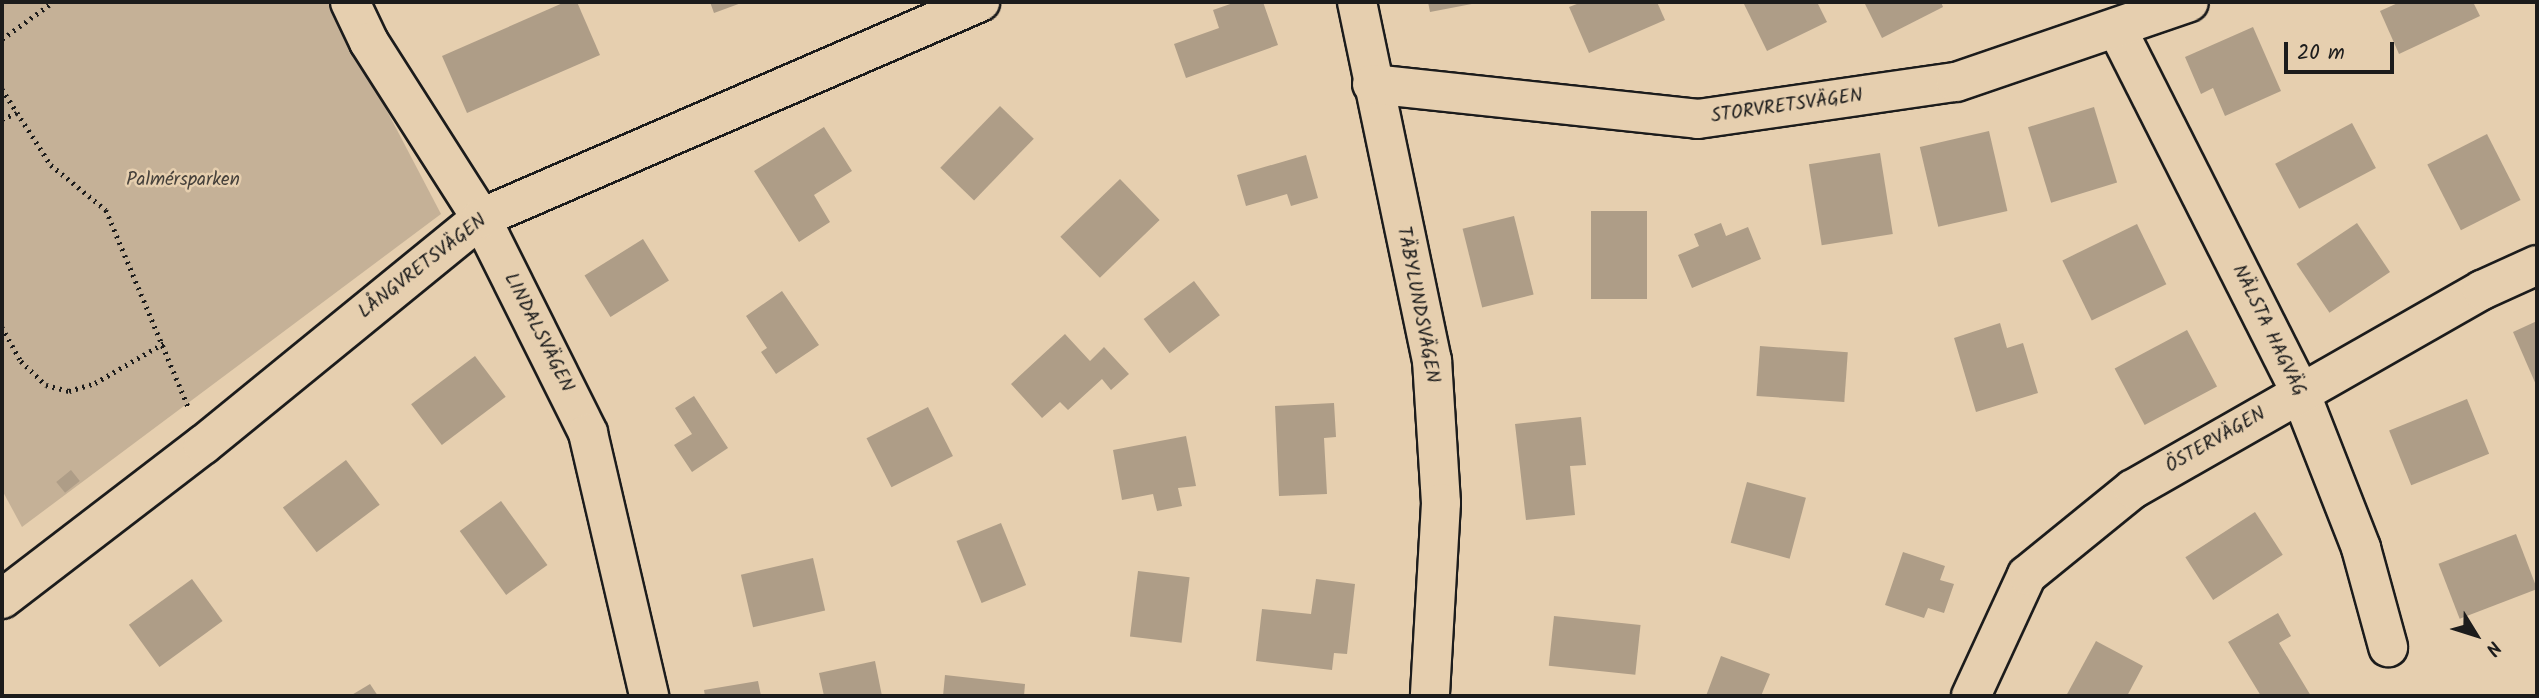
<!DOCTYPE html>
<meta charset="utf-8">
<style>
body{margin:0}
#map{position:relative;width:2539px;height:698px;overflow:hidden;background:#e6cfaf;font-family:Kalam,sans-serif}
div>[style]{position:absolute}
.green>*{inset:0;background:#c5b197}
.building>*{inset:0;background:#ae9d87;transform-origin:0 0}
.path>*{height:4.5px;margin-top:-2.25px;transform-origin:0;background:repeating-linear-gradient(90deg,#1c1c1c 0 2px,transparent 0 7px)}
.roads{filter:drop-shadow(2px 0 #1c1c1c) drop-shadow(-2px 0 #1c1c1c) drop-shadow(0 2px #1c1c1c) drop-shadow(0 -2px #1c1c1c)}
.street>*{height:38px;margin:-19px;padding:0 19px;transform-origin:19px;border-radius:19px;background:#e6cfaf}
span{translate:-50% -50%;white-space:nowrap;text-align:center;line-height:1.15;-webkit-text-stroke:5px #e6cfaf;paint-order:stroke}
.street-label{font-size:19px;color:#1c1c1c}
.park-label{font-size:19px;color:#46413b}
.frame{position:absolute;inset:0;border:4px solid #1c1c1c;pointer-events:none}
.north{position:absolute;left:2441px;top:600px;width:70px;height:70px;-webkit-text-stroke:5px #e6cfaf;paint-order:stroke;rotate:128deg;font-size:19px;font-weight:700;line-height:28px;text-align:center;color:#1c1c1c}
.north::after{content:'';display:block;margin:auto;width:24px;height:32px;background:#1c1c1c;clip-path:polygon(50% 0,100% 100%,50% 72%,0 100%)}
.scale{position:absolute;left:2284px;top:42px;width:110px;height:32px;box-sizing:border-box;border:4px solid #1c1c1c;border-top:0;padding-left:9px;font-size:21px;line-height:24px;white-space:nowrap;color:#1c1c1c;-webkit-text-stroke:5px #e6cfaf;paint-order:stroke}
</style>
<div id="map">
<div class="green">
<i style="clip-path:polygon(2px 2px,330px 2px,441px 214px,22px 527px,2px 490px)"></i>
</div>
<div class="building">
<i style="clip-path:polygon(565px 2px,577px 2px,600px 55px,467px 113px,442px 56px)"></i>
<i style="clip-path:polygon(710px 2px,744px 2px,714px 13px)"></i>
<i style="clip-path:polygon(1236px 2px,1263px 2px,1278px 45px,1186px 78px,1174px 44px,1219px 28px,1213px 10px)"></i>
<i style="clip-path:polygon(1428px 2px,1477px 2px,1477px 3px,1430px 12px)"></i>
<i style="clip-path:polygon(1582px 2px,1657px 2px,1665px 20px,1589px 53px,1569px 7px)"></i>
<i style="clip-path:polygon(1743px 2px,1817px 2px,1827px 22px,1767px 51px)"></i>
<i style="clip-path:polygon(1864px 2px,1941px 2px,1943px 7px,1882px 38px)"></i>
<i style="clip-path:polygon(2400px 2px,2473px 2px,2480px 16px,2399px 54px,2380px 11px)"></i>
<i style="clip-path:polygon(2253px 27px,2281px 91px,2225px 116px,2213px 88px,2201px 94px,2185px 57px)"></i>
<i style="left:1000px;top:106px;width:47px;height:86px;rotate:44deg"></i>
<i style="left:2094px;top:107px;width:79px;height:69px;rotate:73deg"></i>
<i style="left:2352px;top:123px;width:51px;height:87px;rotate:62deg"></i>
<i style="clip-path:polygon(824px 127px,852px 171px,814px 195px,830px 222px,799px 242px,754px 171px)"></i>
<i style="left:1989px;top:131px;width:82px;height:71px;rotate:77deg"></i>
<i style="left:2487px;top:134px;width:74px;height:67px;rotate:63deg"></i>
<i style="left:1880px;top:153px;width:82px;height:72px;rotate:81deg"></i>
<i style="clip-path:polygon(1306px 155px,1318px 198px,1291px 206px,1287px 194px,1246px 206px,1237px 175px)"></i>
<i style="left:1120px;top:179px;width:57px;height:83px;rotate:46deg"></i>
<i style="left:1591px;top:211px;width:56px;height:88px"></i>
<i style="left:1514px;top:216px;width:81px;height:53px;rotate:76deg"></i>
<i style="clip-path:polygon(1721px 223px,1726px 236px,1748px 227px,1761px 259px,1692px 288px,1678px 255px,1699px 246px,1694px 234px)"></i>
<i style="left:2357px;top:223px;width:59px;height:73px;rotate:56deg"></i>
<i style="left:2137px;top:224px;width:67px;height:83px;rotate:64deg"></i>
<i style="left:643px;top:239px;width:49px;height:69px;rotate:58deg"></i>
<i style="left:1194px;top:281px;width:43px;height:63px;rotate:53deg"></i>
<i style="clip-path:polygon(782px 291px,819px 345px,776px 374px,761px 352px,767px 348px,746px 316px)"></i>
<i style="clip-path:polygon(2537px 321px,2537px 387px,2513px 332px)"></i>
<i style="clip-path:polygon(2000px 323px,2007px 348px,2023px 343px,2038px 393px,1976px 412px,1954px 338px)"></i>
<i style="left:2187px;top:330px;width:64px;height:82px;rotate:62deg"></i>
<i style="clip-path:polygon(1065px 334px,1090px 361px,1104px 347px,1129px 374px,1111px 390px,1102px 379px,1068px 410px,1060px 402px,1042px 418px,1011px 384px)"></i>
<i style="left:1760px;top:346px;width:88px;height:50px;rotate:4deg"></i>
<i style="left:475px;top:356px;width:51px;height:80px;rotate:53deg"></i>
<i style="clip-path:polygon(694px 396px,728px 448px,692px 472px,674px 445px,692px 434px,675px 408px)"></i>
<i style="left:2467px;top:399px;width:59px;height:84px;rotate:68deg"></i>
<i style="clip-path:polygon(1334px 403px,1336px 437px,1324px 438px,1327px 494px,1279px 496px,1275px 406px)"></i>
<i style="left:928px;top:407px;width:55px;height:69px;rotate:63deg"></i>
<i style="clip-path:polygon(1581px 417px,1586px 465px,1570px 466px,1575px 515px,1526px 520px,1515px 424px)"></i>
<i style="clip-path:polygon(1186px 436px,1196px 486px,1178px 488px,1182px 506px,1157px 511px,1153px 494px,1122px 500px,1113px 450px)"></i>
<i style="left:346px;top:460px;width:56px;height:79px;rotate:53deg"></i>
<i style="left:71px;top:470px;width:14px;height:19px;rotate:51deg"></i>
<i style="left:1747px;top:482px;width:61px;height:63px;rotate:15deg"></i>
<i style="left:501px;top:501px;width:79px;height:51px;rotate:54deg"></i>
<i style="left:2255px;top:512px;width:51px;height:83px;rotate:57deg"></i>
<i style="left:1001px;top:523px;width:67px;height:48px;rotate:68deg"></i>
<i style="left:2516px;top:534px;width:59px;height:83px;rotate:69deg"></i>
<i style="clip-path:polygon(1903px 552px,1945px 566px,1940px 580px,1954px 584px,1944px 613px,1928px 608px,1924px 618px,1885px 605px)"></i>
<i style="left:813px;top:558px;width:54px;height:74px;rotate:77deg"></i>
<i style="left:1138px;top:571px;width:52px;height:66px;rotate:7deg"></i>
<i style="left:192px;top:579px;width:52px;height:78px;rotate:54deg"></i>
<i style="clip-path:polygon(1316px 579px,1355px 584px,1347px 654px,1334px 653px,1332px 670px,1256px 661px,1262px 609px,1311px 614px)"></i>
<i style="clip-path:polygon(2278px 613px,2291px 636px,2279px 643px,2311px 696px,2261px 696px,2228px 642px)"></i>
<i style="left:1554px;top:616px;width:87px;height:50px;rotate:6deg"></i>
<i style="clip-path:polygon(2096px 641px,2143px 666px,2127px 696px,2066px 696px)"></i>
<i style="clip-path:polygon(1721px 656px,1770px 674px,1761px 696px,1706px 696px)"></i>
<i style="clip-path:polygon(875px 661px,882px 696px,824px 696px,819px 673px)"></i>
<i style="clip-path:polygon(945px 675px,1025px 684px,1024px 696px,943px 696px)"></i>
<i style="clip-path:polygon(758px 681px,761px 696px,705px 696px,704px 690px)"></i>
<i style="clip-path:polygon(370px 684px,378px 696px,350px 696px)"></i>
</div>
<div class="path">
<i style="left:2px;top:39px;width:63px;rotate:-36deg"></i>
<i style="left:2px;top:89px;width:90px;rotate:57.2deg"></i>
<i style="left:51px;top:165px;width:71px;rotate:39.3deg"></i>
<i style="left:106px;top:210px;width:215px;rotate:67.3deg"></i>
<i style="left:2px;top:119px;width:16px;rotate:-22deg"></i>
<i style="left:2px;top:327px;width:39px;rotate:61deg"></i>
<i style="left:21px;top:361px;width:35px;rotate:44deg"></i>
<i style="left:46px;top:385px;width:24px;rotate:15deg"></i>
<i style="left:69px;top:391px;width:27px;rotate:-17deg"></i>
<i style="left:95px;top:383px;width:80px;rotate:-30.1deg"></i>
</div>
<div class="roads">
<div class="street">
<i style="left:350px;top:2px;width:44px;rotate:64.6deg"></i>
<i style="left:369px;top:42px;width:209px;rotate:57.5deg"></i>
<i style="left:481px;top:218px;width:240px;rotate:63.5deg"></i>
<i style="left:588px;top:433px;width:270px;rotate:76.9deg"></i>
<i style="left:1357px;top:2px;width:366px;rotate:78.2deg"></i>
<i style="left:1432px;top:360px;width:143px;rotate:86.4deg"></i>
<i style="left:1441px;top:503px;width:193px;rotate:93.3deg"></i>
<i style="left:2117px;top:29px;width:407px;rotate:63.2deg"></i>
<i style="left:2300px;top:392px;width:168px;rotate:68.6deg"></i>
<i style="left:2361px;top:548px;width:103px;rotate:74.7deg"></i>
<i style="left:1372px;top:84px;width:328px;rotate:6.1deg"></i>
<i style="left:1698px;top:119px;width:261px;rotate:-8.2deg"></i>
<i style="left:1956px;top:82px;width:246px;rotate:-18.9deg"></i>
<i style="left:2px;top:599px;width:253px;rotate:-37.5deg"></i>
<i style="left:203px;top:445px;width:359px;rotate:-39.2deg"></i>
<i style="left:481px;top:218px;width:544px;rotate:-23.41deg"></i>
<i style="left:1971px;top:696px;width:133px;rotate:-65.2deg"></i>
<i style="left:2027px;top:575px;width:136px;rotate:-39.1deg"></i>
<i style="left:2133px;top:489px;width:402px;rotate:-29.7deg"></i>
<i style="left:2482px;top:290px;width:60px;rotate:-24.4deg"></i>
</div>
</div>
<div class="street-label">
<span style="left:1787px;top:107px;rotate:-8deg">STORVRETSVÄGEN</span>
<span style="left:423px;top:267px;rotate:-38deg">LÅNGVRETSVÄGEN</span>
<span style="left:1417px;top:305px;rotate:79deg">TÄBYLUNDSVÄGEN</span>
<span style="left:2268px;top:331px;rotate:64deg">NÄLSTA HAGVÄG</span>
<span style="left:538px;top:333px;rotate:63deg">LINDALSVÄGEN</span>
<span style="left:2216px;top:441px;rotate:-30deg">ÖSTERVÄGEN</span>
</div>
<div class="park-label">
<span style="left:183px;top:181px">Palmérsparken</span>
</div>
<div class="frame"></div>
<div class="north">N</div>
<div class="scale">20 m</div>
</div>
